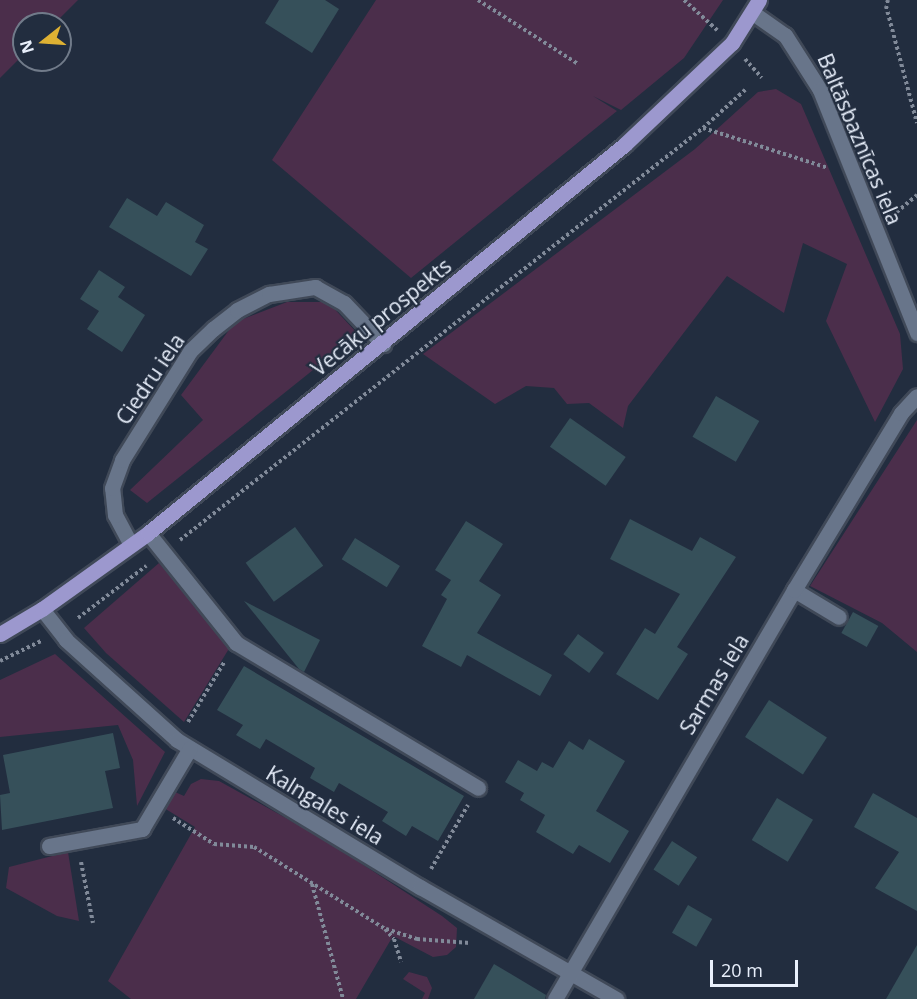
<!DOCTYPE html>
<meta charset="utf-8">
<style>
body{margin:0}
#map{position:relative;width:917px;height:999px;overflow:hidden;background:#222d3f;font-family:"Open Sans",sans-serif}
div>[style]{position:absolute}
.green>*{inset:0;background:#4b2e4b}
.building>*{inset:0;background:#36505a;transform-origin:0 0}
.path>*{height:4px;margin-top:-2px;transform-origin:0;background:repeating-linear-gradient(90deg,#818a99 0 3px,transparent 0 6px)}
.roads{filter:drop-shadow(2px 0 #404958) drop-shadow(-2px 0 #404958) drop-shadow(0 2px #404958) drop-shadow(0 -2px #404958)}
.minor>*{height:15px;margin:-7.5px;padding:0 7.5px;transform-origin:7.5px;border-radius:7.5px;background:#68758a}
.major>*{height:15px;margin:-7.5px;padding:0 7.5px;transform-origin:7.5px;border-radius:7.5px;background:#9c98ce}
span{translate:-50% -50%;white-space:nowrap;text-align:center;line-height:1.15;-webkit-text-stroke:4.5px #222d3f;paint-order:stroke}
.street-label{font-size:21px;color:#e8effb}
.north{position:absolute;left:12px;top:12px;width:60px;height:60px;box-sizing:border-box;background:#222d3f;border:2px solid #717b8a;border-radius:50%;rotate:253deg;font-size:16px;font-weight:700;line-height:24px;text-align:center;color:#e8effb}
.north::after{content:'';display:block;margin:auto;width:21px;height:27px;background:#deb133;clip-path:polygon(50% 0,100% 100%,50% 72%,0 100%)}
.scale{position:absolute;left:710px;top:960px;width:88px;height:27px;box-sizing:border-box;border:3px solid #e8effb;border-top:0;padding-left:8px;font-size:18px;line-height:21px;white-space:nowrap;color:#e8effb;-webkit-text-stroke:4px #222d3f;paint-order:stroke}
</style>
<div id="map">
<div class="green">
<i style="clip-path:polygon(0 0,78px 0,54px 24px,24px 24px,24px 54px,0 78px)"></i>
<i style="clip-path:polygon(376px 0,723px 0,684px 58px,621px 110px,593px 96px,617px 111px,411px 278px,272px 160px)"></i>
<i style="clip-path:polygon(776px 89px,801px 104px,900px 334px,903px 369px,875px 422px,826px 321px,847px 264px,803px 243px,784px 313px,727px 276px,628px 406px,623px 428px,589px 403px,567px 404px,554px 388px,526px 386px,495px 404px,423px 354px,695px 149px,758px 92px)"></i>
<i style="clip-path:polygon(287px 302px,328px 302px,358px 334px,147px 503px,130px 490px,203px 420px,181px 395px,235px 322px)"></i>
<i style="clip-path:polygon(917px 420px,917px 652px,882px 623px,810px 586px)"></i>
<i style="clip-path:polygon(159px 563px,230px 647px,184px 722px,106px 653px,84px 628px)"></i>
<i style="clip-path:polygon(55px 654px,165px 752px,137px 806px,133px 760px,118px 725px,0 737px,0 680px)"></i>
<i style="clip-path:polygon(201px 779px,219px 781px,322px 838px,442px 916px,457px 928px,456px 947px,447px 955px,433px 957px,393px 936px,356px 999px,131px 999px,108px 981px,195px 827px,164px 808px,175px 792px,184px 796px,191px 784px)"></i>
<i style="clip-path:polygon(68px 852px,79px 921px,57px 916px,6px 888px,9px 867px)"></i>
<i style="clip-path:polygon(409px 972px,427px 977px,432px 988px,428px 999px,422px 999px,425px 993px,403px 979px)"></i>
</div>
<div class="building">
<i style="clip-path:polygon(279px 0,325px 0,339px 9px,312px 53px,265px 23px)"></i>
<i style="clip-path:polygon(127px 198px,157px 216px,166px 202px,204px 225px,195px 242px,208px 249px,191px 276px,109px 227px)"></i>
<i style="clip-path:polygon(99px 270px,125px 287px,118px 297px,145px 315px,122px 352px,87px 329px,99px 311px,80px 299px)"></i>
<i style="left:716px;top:396px;width:50px;height:47px;rotate:30deg"></i>
<i style="left:570px;top:418px;width:68px;height:35px;rotate:35deg"></i>
<i style="clip-path:polygon(630px 519px,692px 551px,700px 537px,736px 557px,677px 647px,688px 654px,658px 700px,616px 674px,645px 628px,655px 634px,680px 594px,610px 559px)"></i>
<i style="clip-path:polygon(466px 521px,503px 544px,479px 581px,501px 595px,477px 633px,552px 675px,540px 696px,467px 655px,461px 667px,422px 646px,447px 599px,441px 595px,451px 580px,435px 570px)"></i>
<i style="left:295px;top:527px;width:48px;height:61px;rotate:54deg"></i>
<i style="left:355px;top:538px;width:53px;height:25px;rotate:32deg"></i>
<i style="clip-path:polygon(244px 601px,320px 640px,304px 672px,299px 669px)"></i>
<i style="left:853px;top:612px;width:29px;height:24px;rotate:29deg"></i>
<i style="left:578px;top:634px;width:32px;height:25px;rotate:36deg"></i>
<i style="clip-path:polygon(244px 666px,464px 796px,438px 841px,412px 826px,406px 836px,382px 821px,388px 812px,339px 783px,334px 792px,310px 778px,315px 768px,266px 739px,260px 749px,236px 735px,243px 725px,217px 710px)"></i>
<i style="left:769px;top:700px;width:69px;height:44px;rotate:33deg"></i>
<i style="clip-path:polygon(113px 733px,120px 768px,105px 771px,113px 808px,2px 830px,0 795px,10px 793px,3px 755px)"></i>
<i style="clip-path:polygon(589px 739px,625px 761px,596px 811px,629px 831px,610px 863px,579px 845px,573px 854px,536px 832px,545px 815px,520px 800px,524px 793px,505px 782px,518px 760px,537px 771px,542px 762px,553px 768px,569px 741px,583px 750px)"></i>
<i style="clip-path:polygon(873px 793px,917px 818px,917px 911px,875px 888px,899px 852px,854px 827px)"></i>
<i style="left:777px;top:798px;width:42px;height:49px;rotate:31deg"></i>
<i style="left:672px;top:841px;width:30px;height:34px;rotate:33deg"></i>
<i style="left:688px;top:905px;width:28px;height:32px;rotate:30deg"></i>
<i style="clip-path:polygon(917px 945px,917px 999px,886px 999px)"></i>
<i style="clip-path:polygon(494px 964px,546px 995px,545px 999px,474px 999px)"></i>
</div>
<div class="path">
<i style="left:478px;top:0;width:119px;rotate:32.6deg"></i>
<i style="left:684px;top:0;width:45px;rotate:42.3deg"></i>
<i style="left:888px;top:0;width:6px;rotate:108deg"></i>
<i style="left:886px;top:6px;width:121px;rotate:75.2deg"></i>
<i style="left:745px;top:59px;width:25px;rotate:48deg"></i>
<i style="left:703px;top:128px;width:131px;rotate:17.7deg"></i>
<i style="left:892px;top:216px;width:33px;rotate:-40deg"></i>
<i style="left:180px;top:540px;width:666px;rotate:-38.23deg"></i>
<i style="left:703px;top:128px;width:57px;rotate:-42.1deg"></i>
<i style="left:78px;top:618px;width:86px;rotate:-37.4deg"></i>
<i style="left:0;top:661px;width:46px;rotate:-26deg"></i>
<i style="left:188px;top:722px;width:71px;rotate:-58.8deg"></i>
<i style="left:173px;top:818px;width:49px;rotate:32.4deg"></i>
<i style="left:214px;top:844px;width:40px;rotate:4.3deg"></i>
<i style="left:254px;top:847px;width:155px;rotate:32deg"></i>
<i style="left:385px;top:929px;width:13px;rotate:48deg"></i>
<i style="left:394px;top:939px;width:24px;rotate:73deg"></i>
<i style="left:81px;top:862px;width:62px;rotate:78.9deg"></i>
<i style="left:431px;top:869px;width:74px;rotate:-60deg"></i>
<i style="left:312px;top:884px;width:119px;rotate:74.9deg"></i>
<i style="left:386px;top:929px;width:33px;rotate:18deg"></i>
<i style="left:417px;top:939px;width:53px;rotate:4.3deg"></i>
</div>
<div class="roads">
<div class="minor">
<i style="left:753px;top:13px;width:39px;rotate:35deg"></i>
<i style="left:785px;top:35px;width:65px;rotate:57.5deg"></i>
<i style="left:820px;top:90px;width:262px;rotate:68.2deg"></i>
<i style="left:148px;top:533px;width:141px;rotate:51.3deg"></i>
<i style="left:236px;top:643px;width:282px;rotate:30.9deg"></i>
<i style="left:130px;top:543px;width:32px;rotate:-118deg"></i>
<i style="left:115px;top:515px;width:27px;rotate:-96deg"></i>
<i style="left:112px;top:488px;width:30px;rotate:-70deg"></i>
<i style="left:122px;top:460px;width:128px;rotate:-58deg"></i>
<i style="left:190px;top:351px;width:32px;rotate:-44deg"></i>
<i style="left:213px;top:329px;width:31px;rotate:-38deg"></i>
<i style="left:237px;top:310px;width:36px;rotate:-27deg"></i>
<i style="left:269px;top:294px;width:47px;rotate:-8.7deg"></i>
<i style="left:315px;top:287px;width:33px;rotate:29deg"></i>
<i style="left:344px;top:303px;width:57px;rotate:46.4deg"></i>
<i style="left:794px;top:590px;width:52px;rotate:31deg"></i>
<i style="left:42px;top:609px;width:39px;rotate:52deg"></i>
<i style="left:66px;top:640px;width:149px;rotate:42deg"></i>
<i style="left:177px;top:740px;width:284px;rotate:31.2deg"></i>
<i style="left:420px;top:887px;width:226px;rotate:29.7deg"></i>
<i style="left:49px;top:846px;width:95px;rotate:-10.4deg"></i>
<i style="left:142px;top:829px;width:94px;rotate:-59.3deg"></i>
<i style="left:555px;top:999px;width:474px;rotate:-59.7deg"></i>
<i style="left:794px;top:590px;width:207px;rotate:-58.8deg"></i>
<i style="left:901px;top:413px;width:23px;rotate:-47deg"></i>
</div>
<div class="major">
<i style="left:0;top:634px;width:49px;rotate:-30.8deg"></i>
<i style="left:42px;top:609px;width:130px;rotate:-35.6deg"></i>
<i style="left:148px;top:533px;width:614px;rotate:-39.18deg"></i>
<i style="left:624px;top:145px;width:149px;rotate:-43.4deg"></i>
<i style="left:732px;top:43px;width:51px;rotate:-57.9deg"></i>
</div>
</div>
<div class="street-label">
<span style="left:860px;top:139px;rotate:67deg">Baltāsbaznīcas iela</span>
<span style="left:381px;top:317px;rotate:-39deg">Vecāķu prospekts</span>
<span style="left:150px;top:379px;rotate:-56deg">Ciedru iela</span>
<span style="left:714px;top:684px;rotate:-59deg">Sarmas iela</span>
<span style="left:325px;top:805px;rotate:31deg">Kalngales iela</span>
</div>
<div class="north">N</div>
<div class="scale">20 m</div>
</div>
